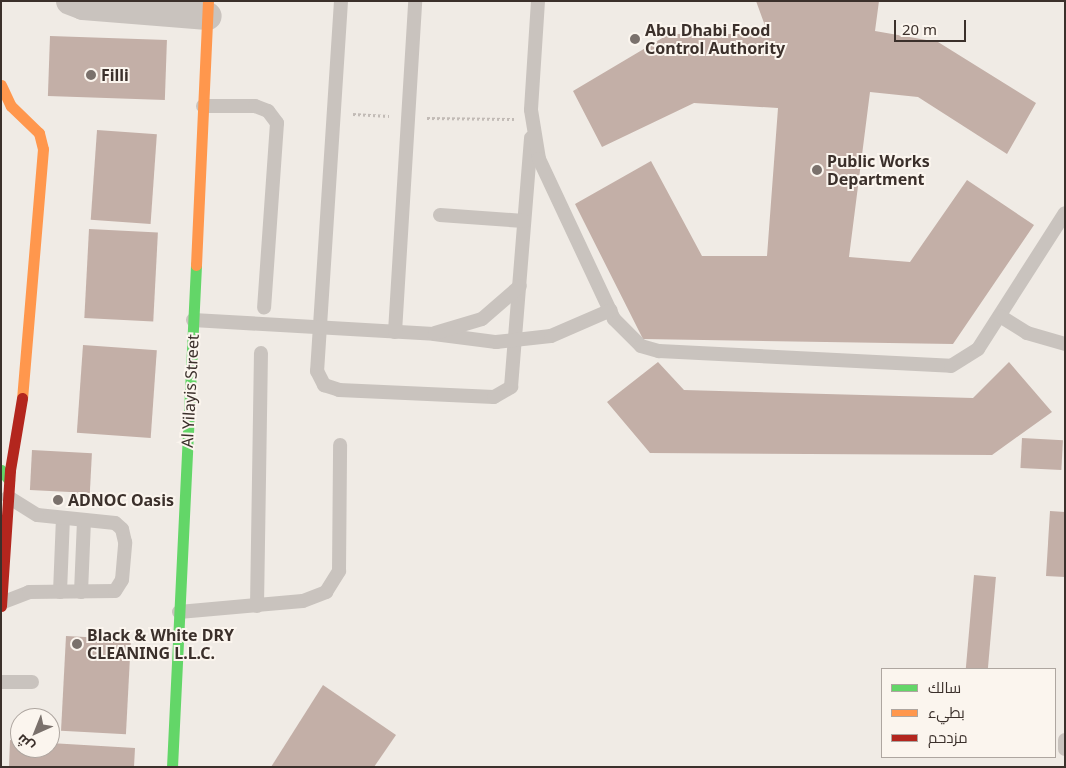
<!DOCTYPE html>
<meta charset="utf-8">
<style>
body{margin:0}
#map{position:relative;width:1066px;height:768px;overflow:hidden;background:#f0ebe5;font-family:"Noto Sans",Cairo,sans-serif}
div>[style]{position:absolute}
.building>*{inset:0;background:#c3afa7;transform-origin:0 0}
.path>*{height:3px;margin-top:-1.5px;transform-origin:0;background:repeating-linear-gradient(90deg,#c2bbb6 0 2.5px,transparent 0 5px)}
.lane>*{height:14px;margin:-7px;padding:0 7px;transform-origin:7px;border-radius:7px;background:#c9c3be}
.street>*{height:28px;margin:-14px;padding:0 14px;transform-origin:14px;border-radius:14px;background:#c9c3be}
.fast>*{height:11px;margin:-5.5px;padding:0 5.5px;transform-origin:5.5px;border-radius:5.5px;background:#63d668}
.slow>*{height:11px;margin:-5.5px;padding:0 5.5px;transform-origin:5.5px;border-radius:5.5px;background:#ff974d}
.jam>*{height:11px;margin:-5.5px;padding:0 5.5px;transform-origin:5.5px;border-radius:5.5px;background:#b3261e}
.dots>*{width:14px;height:14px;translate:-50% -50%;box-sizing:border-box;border:2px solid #fbf5ee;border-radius:50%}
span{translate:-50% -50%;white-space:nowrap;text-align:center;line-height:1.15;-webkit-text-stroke:4px #fbf5ee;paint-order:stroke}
.poi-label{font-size:16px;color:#3b302b;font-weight:700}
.left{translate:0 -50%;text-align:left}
.street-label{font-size:16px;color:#3b302b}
.frame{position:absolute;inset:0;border:2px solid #3b302b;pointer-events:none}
.legend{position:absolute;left:881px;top:668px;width:175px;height:90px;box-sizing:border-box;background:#fbf5ee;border:1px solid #aea6a0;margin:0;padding:6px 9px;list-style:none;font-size:15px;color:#3b302b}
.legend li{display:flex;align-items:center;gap:10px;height:25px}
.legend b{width:25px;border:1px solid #aea6a0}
.north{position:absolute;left:10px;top:708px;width:50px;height:50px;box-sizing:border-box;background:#fbf5ee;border:1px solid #aea6a0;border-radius:50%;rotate:224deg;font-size:14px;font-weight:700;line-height:20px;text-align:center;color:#3b302b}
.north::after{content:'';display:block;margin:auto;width:18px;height:22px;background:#7a716c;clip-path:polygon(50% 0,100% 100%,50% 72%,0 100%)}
.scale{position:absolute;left:894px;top:20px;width:72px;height:22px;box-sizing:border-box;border:2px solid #3b302b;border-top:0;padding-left:6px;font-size:15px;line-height:18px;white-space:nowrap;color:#3b302b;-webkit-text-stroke:4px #fbf5ee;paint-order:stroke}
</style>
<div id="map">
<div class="building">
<i style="clip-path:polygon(756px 1px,879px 1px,875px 31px,938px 42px,1036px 103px,1007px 154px,918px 97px,870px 92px,849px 257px,910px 262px,967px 180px,1034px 225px,953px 344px,643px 339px,575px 204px,651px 161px,702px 256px,767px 256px,778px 108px,694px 103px,602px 147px,573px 91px,669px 34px,768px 34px)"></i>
<i style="left:50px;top:36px;width:117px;height:60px;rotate:2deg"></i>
<i style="left:97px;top:130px;width:60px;height:90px;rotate:4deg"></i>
<i style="left:89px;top:229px;width:69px;height:89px;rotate:3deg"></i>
<i style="left:83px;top:345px;width:74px;height:88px;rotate:4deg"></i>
<i style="clip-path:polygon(658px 362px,684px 390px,973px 398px,1009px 362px,1052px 412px,992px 455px,650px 453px,607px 402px)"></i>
<i style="left:1022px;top:438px;width:41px;height:30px;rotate:3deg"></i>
<i style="left:32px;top:450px;width:60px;height:40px;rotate:3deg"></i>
<i style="clip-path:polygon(1050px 511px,1065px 512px,1065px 577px,1046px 576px)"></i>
<i style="left:974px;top:575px;width:22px;height:94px;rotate:5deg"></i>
<i style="left:66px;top:636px;width:65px;height:95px;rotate:3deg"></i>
<i style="clip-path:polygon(323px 685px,396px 735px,374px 767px,271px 767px)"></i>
<i style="clip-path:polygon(10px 740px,20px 741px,20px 748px,50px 748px,50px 743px,135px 748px,134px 767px,9px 767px)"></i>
</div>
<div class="path">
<i style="left:353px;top:114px;width:36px;rotate:3deg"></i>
<i style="left:427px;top:118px;width:87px;rotate:0.7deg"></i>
</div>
<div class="lane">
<i style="left:341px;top:1px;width:371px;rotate:93.7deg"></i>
<i style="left:317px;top:371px;width:16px;rotate:63deg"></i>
<i style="left:324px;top:385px;width:16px;rotate:18deg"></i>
<i style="left:339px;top:390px;width:155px;rotate:2.6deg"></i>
<i style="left:494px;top:397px;width:20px;rotate:-30deg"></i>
<i style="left:511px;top:387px;width:250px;rotate:-85.4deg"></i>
<i style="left:538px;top:1px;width:109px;rotate:93.7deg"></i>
<i style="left:531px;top:110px;width:50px;rotate:80.7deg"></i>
<i style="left:539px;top:159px;width:177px;rotate:64.9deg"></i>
<i style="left:614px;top:319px;width:38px;rotate:45deg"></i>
<i style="left:641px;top:346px;width:19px;rotate:16deg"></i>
<i style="left:659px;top:351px;width:292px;rotate:2.9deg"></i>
<i style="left:951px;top:366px;width:32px;rotate:-32deg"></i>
<i style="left:978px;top:349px;width:161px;rotate:-57.4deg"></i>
<i style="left:203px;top:106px;width:52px"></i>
<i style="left:255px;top:106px;width:14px;rotate:21deg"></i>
<i style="left:268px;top:111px;width:15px;rotate:53deg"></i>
<i style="left:277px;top:123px;width:185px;rotate:94deg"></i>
<i style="left:440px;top:215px;width:84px;rotate:4.1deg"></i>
<i style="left:1000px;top:316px;width:32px;rotate:32deg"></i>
<i style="left:1027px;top:333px;width:40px;rotate:16deg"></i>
<i style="left:193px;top:320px;width:241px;rotate:3.3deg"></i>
<i style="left:434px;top:334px;width:63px;rotate:7.4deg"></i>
<i style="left:496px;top:342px;width:55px;rotate:-6.2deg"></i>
<i style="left:551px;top:336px;width:65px;rotate:-23.4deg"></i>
<i style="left:395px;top:332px;width:332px;rotate:-86.5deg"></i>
<i style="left:435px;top:333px;width:49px;rotate:-16.6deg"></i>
<i style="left:482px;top:319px;width:50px;rotate:-41deg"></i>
<i style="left:60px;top:592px;width:74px;rotate:-87.7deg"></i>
<i style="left:81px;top:592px;width:72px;rotate:-87.6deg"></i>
<i style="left:1px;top:603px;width:30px;rotate:-21deg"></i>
<i style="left:29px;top:592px;width:86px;rotate:-0.7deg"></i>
<i style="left:115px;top:591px;width:13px;rotate:-58deg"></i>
<i style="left:122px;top:580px;width:38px;rotate:-85deg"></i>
<i style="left:125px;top:542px;width:13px;rotate:-103deg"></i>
<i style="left:122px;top:529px;width:9px;rotate:-139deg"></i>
<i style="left:115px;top:523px;width:78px;rotate:-174.1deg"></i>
<i style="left:37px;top:515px;width:34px;rotate:-148deg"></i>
<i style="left:257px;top:606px;width:253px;rotate:-89.1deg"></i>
<i style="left:179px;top:612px;width:124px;rotate:-5.1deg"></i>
<i style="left:303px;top:601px;width:25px;rotate:-21deg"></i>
<i style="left:326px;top:592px;width:25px;rotate:-58deg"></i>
<i style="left:339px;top:571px;width:126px;rotate:-89.5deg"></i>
<i style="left:1px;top:682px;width:31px"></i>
<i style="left:1065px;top:740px;width:9px;rotate:90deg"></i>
</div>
<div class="street">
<i style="left:70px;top:1px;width:14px;rotate:21deg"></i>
<i style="left:83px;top:6px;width:125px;rotate:4.6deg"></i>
</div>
<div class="fast">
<i style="left:1px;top:470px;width:13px;rotate:51deg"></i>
<i style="left:172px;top:767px;width:503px;rotate:-87.26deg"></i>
</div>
<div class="slow">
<i style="left:1px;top:85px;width:23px;rotate:65deg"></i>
<i style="left:11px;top:106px;width:39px;rotate:44deg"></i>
<i style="left:39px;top:133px;width:16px;rotate:76deg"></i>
<i style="left:43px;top:149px;width:250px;rotate:94.8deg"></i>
<i style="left:196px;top:265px;width:264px;rotate:-87.4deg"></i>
</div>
<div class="jam">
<i style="left:1px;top:606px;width:136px;rotate:-86.2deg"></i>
<i style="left:10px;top:470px;width:73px;rotate:-80.5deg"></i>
</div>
<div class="dots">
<i style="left:635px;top:39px;background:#7a716c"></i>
<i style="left:91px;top:75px;background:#7a716c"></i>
<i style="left:817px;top:170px;background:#7a716c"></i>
<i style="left:58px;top:500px;background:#7a716c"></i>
<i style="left:77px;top:644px;background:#7a716c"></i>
</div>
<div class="poi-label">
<span class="left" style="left:645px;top:39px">Abu Dhabi Food<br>Control Authority</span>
<span class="left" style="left:101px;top:75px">Filli</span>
<span class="left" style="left:827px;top:170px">Public Works<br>Department</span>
<span class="left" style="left:68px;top:500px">ADNOC Oasis</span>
<span class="left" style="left:87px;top:644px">Black &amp; White DRY<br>CLEANING L.L.C.</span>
</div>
<div class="street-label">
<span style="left:190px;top:391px;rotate:-87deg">Al Yilayis Street</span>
</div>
<div class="frame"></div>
<ul class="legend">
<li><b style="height:6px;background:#63d668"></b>سالك</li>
<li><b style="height:6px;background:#ff974d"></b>بطيء</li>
<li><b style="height:6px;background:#b3261e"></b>مزدحم</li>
</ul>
<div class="north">ش</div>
<div class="scale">20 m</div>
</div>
